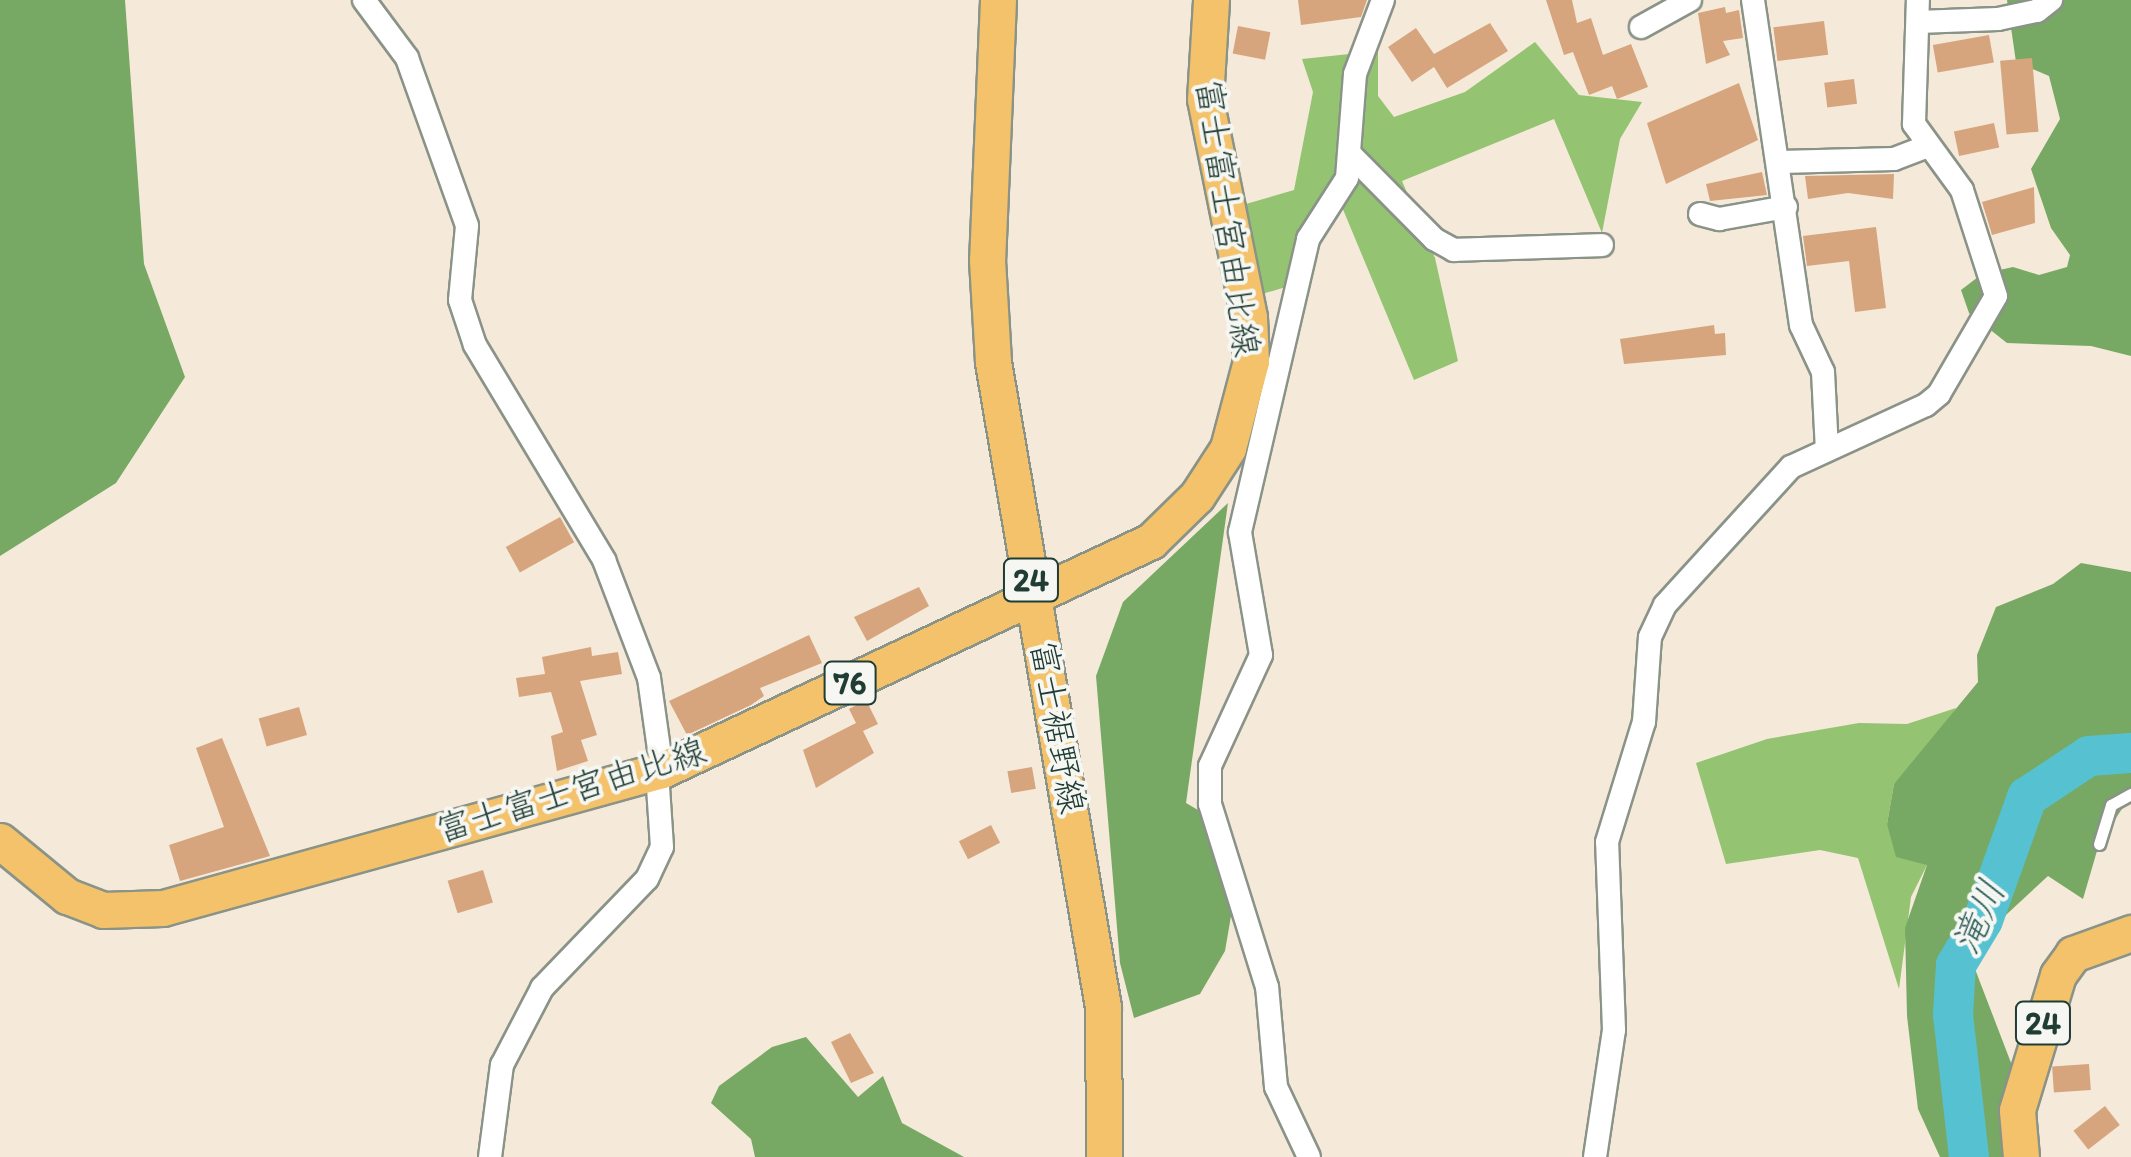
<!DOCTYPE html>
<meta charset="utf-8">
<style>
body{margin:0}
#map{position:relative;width:2131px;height:1157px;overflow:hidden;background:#f5e9da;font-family:Itim,"Klee One",sans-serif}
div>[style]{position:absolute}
.green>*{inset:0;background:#94c372}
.forest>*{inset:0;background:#77a964}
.river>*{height:40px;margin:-20px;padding:0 20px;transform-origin:20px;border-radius:20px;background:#56c2d1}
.building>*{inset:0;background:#d6a57e;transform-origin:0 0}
.roads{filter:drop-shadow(2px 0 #8a9387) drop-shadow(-2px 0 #8a9387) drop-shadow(0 2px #8a9387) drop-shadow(0 -2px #8a9387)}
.service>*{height:11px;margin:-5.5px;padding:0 5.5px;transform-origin:5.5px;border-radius:5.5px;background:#fff}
.minor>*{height:22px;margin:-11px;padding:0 11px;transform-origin:11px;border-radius:11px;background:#fff}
.primary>*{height:35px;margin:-17.5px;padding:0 17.5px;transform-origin:17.5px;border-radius:17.5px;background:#f3c26a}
span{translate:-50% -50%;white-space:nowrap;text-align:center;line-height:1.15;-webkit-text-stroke:8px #f6f6f2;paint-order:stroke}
.shield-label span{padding:2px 8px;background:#f6f6f2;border:2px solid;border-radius:8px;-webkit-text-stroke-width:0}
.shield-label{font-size:32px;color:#1f3d34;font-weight:700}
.street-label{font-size:35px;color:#1f3d34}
.water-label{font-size:38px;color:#2d5e5b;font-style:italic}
</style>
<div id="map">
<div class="green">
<i style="clip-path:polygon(1535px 42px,1579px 95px,1642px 102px,1620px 139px,1602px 233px,1554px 119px,1402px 181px,1435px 258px,1458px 361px,1414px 380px,1342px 207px,1315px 243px,1306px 281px,1262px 294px,1239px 206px,1294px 190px,1313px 92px,1302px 59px,1378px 51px,1378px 96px,1394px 117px,1465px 92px)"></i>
<i style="clip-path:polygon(1956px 708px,1942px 737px,1894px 784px,1887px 824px,1927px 865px,1911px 897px,1899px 989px,1858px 858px,1820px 850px,1726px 864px,1696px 763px,1767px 739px,1859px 723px,1907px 724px)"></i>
</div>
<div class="forest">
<i style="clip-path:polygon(0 0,125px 0,144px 264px,185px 377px,116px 483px,0 556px)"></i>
<i style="clip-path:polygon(2007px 0,2131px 0,2131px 356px,2091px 346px,2007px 343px,1969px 313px,1961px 290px,1982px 274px,2013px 267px,2039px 275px,2067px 267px,2070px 255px,2051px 228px,2031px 169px,2060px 119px,2049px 76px,2016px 62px)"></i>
<i style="clip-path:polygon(1228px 503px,1186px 803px,1227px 827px,1231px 916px,1225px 951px,1200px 994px,1134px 1018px,1120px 963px,1096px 676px,1123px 602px)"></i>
<i style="clip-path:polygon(2081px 563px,2131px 572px,2131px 795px,2099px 844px,2083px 899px,2048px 876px,1994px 926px,1975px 969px,2013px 1068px,2005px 1157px,1940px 1157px,1918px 1109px,1907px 1016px,1905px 928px,1927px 865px,1896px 857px,1887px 824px,1894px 784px,1978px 682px,1977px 655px,1996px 607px,2053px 584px)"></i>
<i style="clip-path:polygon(806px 1037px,858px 1097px,883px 1076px,902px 1123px,964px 1157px,755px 1157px,751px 1139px,711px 1103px,719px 1086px,772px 1047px)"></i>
</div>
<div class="river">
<i style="left:1969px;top:1157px;width:143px;rotate:-96.4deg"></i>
<i style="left:1953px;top:1015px;width:50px;rotate:-86.6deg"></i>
<i style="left:1956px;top:965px;width:52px;rotate:-59deg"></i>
<i style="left:1983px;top:920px;width:131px;rotate:-70.3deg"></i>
<i style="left:2027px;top:797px;width:74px;rotate:-33.5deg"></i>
<i style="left:2089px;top:756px;width:42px;rotate:-4.1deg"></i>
</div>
<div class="building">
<i style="clip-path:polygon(1298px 0,1367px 0,1361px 17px,1301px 25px)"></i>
<i style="clip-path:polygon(1546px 0,1572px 0,1577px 23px,1591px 18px,1603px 55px,1631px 44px,1648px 87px,1617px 99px,1612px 86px,1589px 95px,1573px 52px,1564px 55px)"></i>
<i style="clip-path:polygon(1725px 7px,1726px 13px,1739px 10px,1743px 38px,1723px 41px,1730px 55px,1706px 64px,1698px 13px)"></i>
<i style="left:1824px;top:21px;width:34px;height:51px;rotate:83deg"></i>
<i style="clip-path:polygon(1490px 23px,1508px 51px,1447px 88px,1434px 67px,1412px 82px,1388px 47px,1416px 28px,1434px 54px)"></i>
<i style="left:1238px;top:26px;width:33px;height:28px;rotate:11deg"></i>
<i style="left:1989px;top:35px;width:28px;height:57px;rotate:80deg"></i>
<i style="left:2032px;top:58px;width:74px;height:32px;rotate:85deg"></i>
<i style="left:1854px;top:79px;width:25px;height:30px;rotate:83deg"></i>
<i style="clip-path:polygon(1739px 83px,1758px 140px,1666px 184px,1647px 123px)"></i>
<i style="left:1994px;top:123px;width:25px;height:41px;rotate:78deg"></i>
<i style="clip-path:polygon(1762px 172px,1767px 195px,1710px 201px,1706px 184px)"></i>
<i style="clip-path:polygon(1894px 174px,1893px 199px,1848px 193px,1808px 199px,1805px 176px)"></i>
<i style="clip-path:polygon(2034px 187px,2035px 223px,1992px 235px,1982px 202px)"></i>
<i style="clip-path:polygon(1876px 227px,1886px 308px,1855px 312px,1849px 261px,1807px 266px,1803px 236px)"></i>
<i style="clip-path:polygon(1714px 325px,1715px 334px,1725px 333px,1726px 355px,1624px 364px,1620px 339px)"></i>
<i style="left:560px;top:517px;width:29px;height:62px;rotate:61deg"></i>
<i style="clip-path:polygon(919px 587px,929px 606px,867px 641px,854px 617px)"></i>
<i style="clip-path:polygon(809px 635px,822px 663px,760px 688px,764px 696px,751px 705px,687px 735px,669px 701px)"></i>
<i style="clip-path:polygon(591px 647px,592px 656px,618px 652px,622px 674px,580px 681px,597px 735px,581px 740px,588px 761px,557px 771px,551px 736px,563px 732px,551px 692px,519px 697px,516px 678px,545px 674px,542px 657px)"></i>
<i style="clip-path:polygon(866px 700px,878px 724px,863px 731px,874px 753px,816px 788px,803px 750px,856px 723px,849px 709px)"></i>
<i style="left:299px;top:707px;width:29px;height:42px;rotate:74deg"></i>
<i style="clip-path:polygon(222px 738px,270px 856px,180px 881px,169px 845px,224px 827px,196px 748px)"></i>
<i style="left:1032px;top:767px;width:22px;height:25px;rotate:80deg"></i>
<i style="left:991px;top:825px;width:20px;height:36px;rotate:63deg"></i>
<i style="left:483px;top:870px;width:34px;height:37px;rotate:73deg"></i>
<i style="clip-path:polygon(850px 1033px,874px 1073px,851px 1083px,831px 1042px)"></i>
<i style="left:2089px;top:1064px;width:26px;height:37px;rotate:86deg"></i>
<i style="left:2105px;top:1106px;width:24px;height:40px;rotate:52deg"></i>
</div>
<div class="roads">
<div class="service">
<i style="left:2099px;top:844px;width:41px;rotate:-72.9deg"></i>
<i style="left:2111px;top:805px;width:23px;rotate:-29deg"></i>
</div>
<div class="minor">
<i style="left:364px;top:0;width:72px;rotate:53.4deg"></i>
<i style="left:407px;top:58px;width:178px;rotate:70.3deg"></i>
<i style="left:467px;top:226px;width:74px;rotate:95.4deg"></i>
<i style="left:460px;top:300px;width:47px;rotate:71.6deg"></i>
<i style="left:475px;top:345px;width:251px;rotate:59deg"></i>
<i style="left:604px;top:560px;width:126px;rotate:69.1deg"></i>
<i style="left:649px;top:678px;width:93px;rotate:82deg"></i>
<i style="left:1753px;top:0;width:329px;rotate:81.6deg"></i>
<i style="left:1801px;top:325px;width:52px;rotate:64.9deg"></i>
<i style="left:1823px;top:372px;width:78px;rotate:87.1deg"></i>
<i style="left:1918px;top:22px;width:80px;rotate:-2.1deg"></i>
<i style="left:1998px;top:19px;width:40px;rotate:-12deg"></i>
<i style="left:2037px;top:11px;width:18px;rotate:-38deg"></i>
<i style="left:1641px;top:27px;width:56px;rotate:-28.9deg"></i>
<i style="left:1349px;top:153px;width:121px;rotate:45.3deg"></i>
<i style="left:1434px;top:239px;width:23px;rotate:29deg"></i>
<i style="left:1454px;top:250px;width:148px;rotate:-1.9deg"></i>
<i style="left:1780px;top:162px;width:114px;rotate:-1.5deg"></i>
<i style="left:1894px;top:159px;width:33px;rotate:-21deg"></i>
<i style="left:1700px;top:214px;width:20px;rotate:15deg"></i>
<i style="left:1719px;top:219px;width:68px;rotate:-10.2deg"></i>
<i style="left:490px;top:1157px;width:93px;rotate:-82.6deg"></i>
<i style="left:502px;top:1065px;width:87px;rotate:-62.5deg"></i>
<i style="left:542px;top:988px;width:151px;rotate:-46.1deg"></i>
<i style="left:647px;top:879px;width:35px;rotate:-65deg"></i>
<i style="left:662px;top:847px;width:75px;rotate:-93.8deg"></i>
<i style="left:1309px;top:1157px;width:77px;rotate:-115.2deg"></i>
<i style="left:1276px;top:1087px;width:100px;rotate:-95.1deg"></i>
<i style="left:1267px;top:987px;width:192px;rotate:-107.3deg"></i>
<i style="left:1210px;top:804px;width:38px;rotate:-90deg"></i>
<i style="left:1210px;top:766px;width:122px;rotate:-65.3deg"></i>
<i style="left:1261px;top:655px;width:125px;rotate:-99.7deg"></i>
<i style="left:1240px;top:532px;width:301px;rotate:-76.9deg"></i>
<i style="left:1308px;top:239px;width:72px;rotate:-57.4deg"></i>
<i style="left:1347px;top:178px;width:104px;rotate:-85.6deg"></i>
<i style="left:1355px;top:74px;width:79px;rotate:-69.3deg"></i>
<i style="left:1595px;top:1157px;width:128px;rotate:-81.5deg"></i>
<i style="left:1614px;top:1030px;width:188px;rotate:-92.1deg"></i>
<i style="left:1607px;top:842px;width:126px;rotate:-72.9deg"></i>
<i style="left:1644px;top:722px;width:85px;rotate:-86deg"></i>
<i style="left:1650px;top:637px;width:35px;rotate:-65deg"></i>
<i style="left:1665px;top:605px;width:187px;rotate:-47.6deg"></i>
<i style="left:1791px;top:467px;width:149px;rotate:-24.7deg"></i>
<i style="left:1926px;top:405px;width:17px;rotate:-40deg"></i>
<i style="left:1939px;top:394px;width:113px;rotate:-59.8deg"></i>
<i style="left:1996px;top:296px;width:111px;rotate:-107.8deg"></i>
<i style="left:1962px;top:190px;width:82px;rotate:-126deg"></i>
<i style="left:1914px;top:124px;width:124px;rotate:-88.2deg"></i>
</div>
<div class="primary">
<i style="left:998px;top:0;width:260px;rotate:92.4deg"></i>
<i style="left:987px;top:260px;width:102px;rotate:86.6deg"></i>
<i style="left:993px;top:362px;width:654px;rotate:80.32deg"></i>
<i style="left:1103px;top:1007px;width:150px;rotate:89.6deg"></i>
<i style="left:0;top:841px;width:87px;rotate:39.4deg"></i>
<i style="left:67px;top:896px;width:39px;rotate:21deg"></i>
<i style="left:103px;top:910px;width:60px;rotate:-1.9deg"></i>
<i style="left:163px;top:908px;width:518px;rotate:-15.46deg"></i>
<i style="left:662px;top:770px;width:540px;rotate:-25.09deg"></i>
<i style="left:1151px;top:541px;width:64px;rotate:-44.4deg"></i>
<i style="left:1197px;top:496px;width:57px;rotate:-57.1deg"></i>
<i style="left:1228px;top:448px;width:90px;rotate:-75.2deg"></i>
<i style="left:1251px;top:361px;width:44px;rotate:-92.6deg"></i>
<i style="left:1249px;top:317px;width:222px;rotate:-101.4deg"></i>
<i style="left:1205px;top:99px;width:99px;rotate:-86.5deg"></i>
<i style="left:2021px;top:1157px;width:47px;rotate:-94.9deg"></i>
<i style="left:2017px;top:1110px;width:141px;rotate:-73.1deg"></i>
<i style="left:2058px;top:975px;width:26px;rotate:-54deg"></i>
<i style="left:2073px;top:954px;width:62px;rotate:-19.9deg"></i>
</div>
</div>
<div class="shield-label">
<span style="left:1031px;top:580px">24</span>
<span style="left:850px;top:683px">76</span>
<span style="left:2043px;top:1023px">24</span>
</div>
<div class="street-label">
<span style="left:1228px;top:218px;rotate:82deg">富士富士宮由比線</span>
<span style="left:1058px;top:727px;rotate:80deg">富士裾野線</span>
<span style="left:571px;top:790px;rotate:-17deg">富士富士宮由比線</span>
</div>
<div class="water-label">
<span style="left:1979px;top:917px;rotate:-66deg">滝川</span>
</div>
</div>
